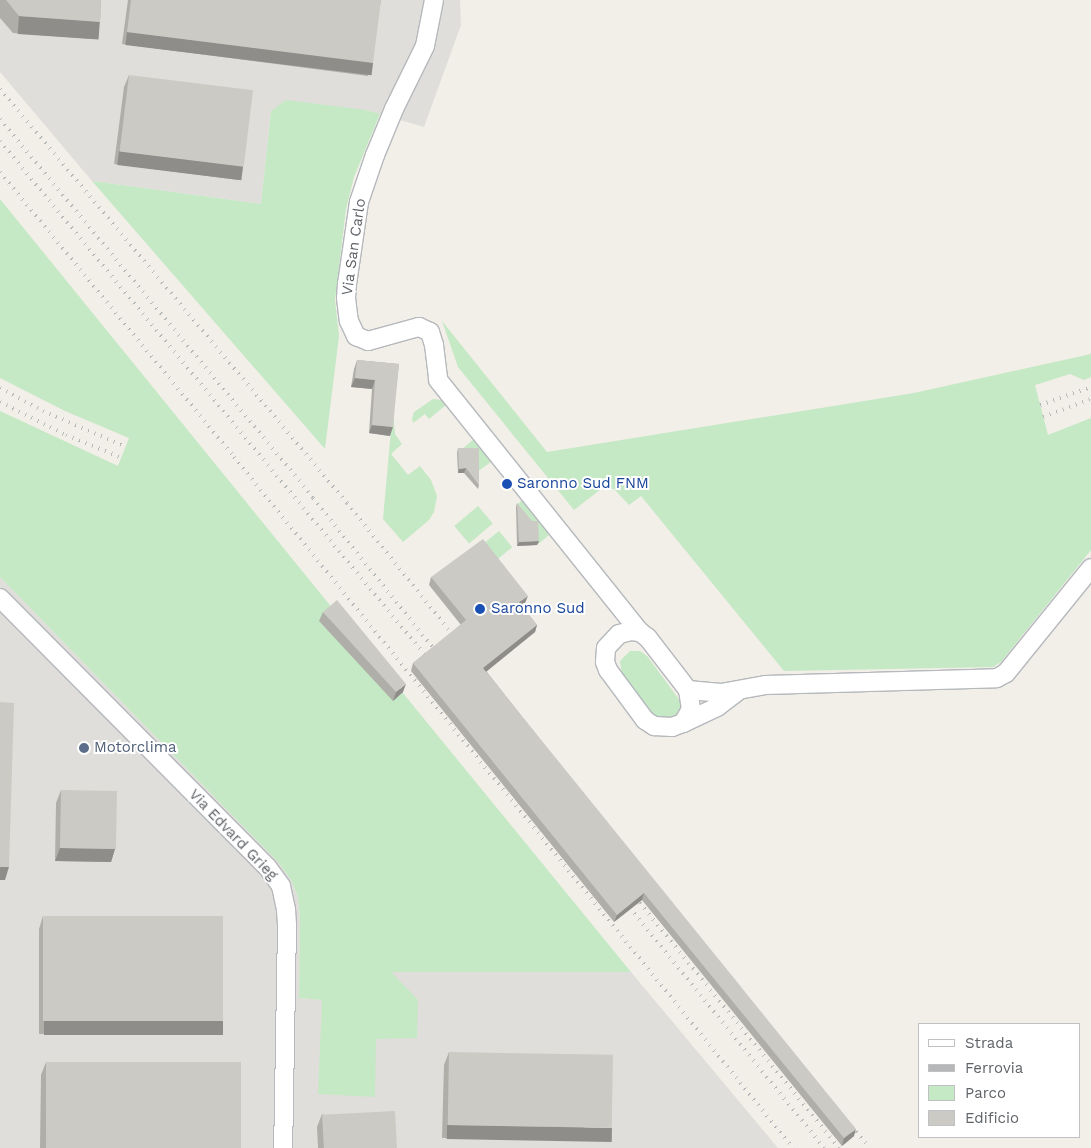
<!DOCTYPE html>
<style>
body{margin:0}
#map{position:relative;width:1091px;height:1148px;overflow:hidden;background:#f1efe8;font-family:"Work Sans",sans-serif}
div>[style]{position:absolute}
.industrial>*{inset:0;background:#e0deda}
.green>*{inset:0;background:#c5e8c5;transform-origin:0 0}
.roads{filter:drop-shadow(1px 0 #b5b8bc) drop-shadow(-1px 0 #b5b8bc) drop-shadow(0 1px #b5b8bc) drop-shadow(0 -1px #b5b8bc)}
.street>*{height:18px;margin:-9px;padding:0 9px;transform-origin:9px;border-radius:9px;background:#fff}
.rail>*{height:4px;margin-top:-2px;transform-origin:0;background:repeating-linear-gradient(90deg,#b6b7b8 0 1px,transparent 0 7px)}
.wall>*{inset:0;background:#afaea9}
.shaded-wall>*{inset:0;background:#8f8d8a;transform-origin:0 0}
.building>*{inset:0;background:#cccac5;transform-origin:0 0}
.dots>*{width:14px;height:14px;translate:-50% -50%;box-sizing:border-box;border:2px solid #fff;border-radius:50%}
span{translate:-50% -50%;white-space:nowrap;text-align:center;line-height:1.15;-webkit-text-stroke:4px #fff;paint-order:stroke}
.street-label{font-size:15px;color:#5f6368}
.transit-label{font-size:15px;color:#164399}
.left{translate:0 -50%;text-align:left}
.service-label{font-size:15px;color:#4e5e75}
.legend{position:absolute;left:918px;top:1023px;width:162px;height:115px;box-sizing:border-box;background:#fff;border:1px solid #bfc1c3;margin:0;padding:6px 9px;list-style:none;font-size:15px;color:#5f6368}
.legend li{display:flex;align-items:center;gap:10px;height:25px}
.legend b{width:25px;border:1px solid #bfc1c3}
</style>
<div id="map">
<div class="industrial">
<i style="clip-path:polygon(0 0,460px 0,461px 25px,424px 127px,366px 110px,271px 111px,261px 204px,92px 181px,0 72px)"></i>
<i style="clip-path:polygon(0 577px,279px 863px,291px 880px,298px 897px,300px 919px,299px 998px,322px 1000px,376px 1039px,390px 972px,631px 972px,778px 1148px,0 1148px)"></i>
</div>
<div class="green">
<i style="clip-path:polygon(286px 100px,366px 110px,380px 114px,354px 177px,346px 209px,335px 300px,339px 336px,325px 449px,92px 181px,261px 204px,271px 111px)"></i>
<i style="clip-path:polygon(0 199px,333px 609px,320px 621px,379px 685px,389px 676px,631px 972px,391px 972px,418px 1000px,417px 1038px,376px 1039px,375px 1097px,318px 1094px,322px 1000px,299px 998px,300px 919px,298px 897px,291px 880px,279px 863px,0 577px,0 411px,118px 466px,129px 438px,65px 411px,0 378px)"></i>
<i style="clip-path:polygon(442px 321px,547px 452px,914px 393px,1091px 354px,1091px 377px,1084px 380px,1070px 374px,1035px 385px,1048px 435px,1091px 418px,1091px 550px,1001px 662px,993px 667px,784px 671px,641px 496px,629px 505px,614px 489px,601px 489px,574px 510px,458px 367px)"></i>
<i style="clip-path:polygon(433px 399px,442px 400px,446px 405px,429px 419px,425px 414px,413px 423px,412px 418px,414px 412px)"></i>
<i style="clip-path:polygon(393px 408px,395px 434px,402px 444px,391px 454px,408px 475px,420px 466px,431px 480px,437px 496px,434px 512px,429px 520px,403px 542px,383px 519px)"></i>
<i style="clip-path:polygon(473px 440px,491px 462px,477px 472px,457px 453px)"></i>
<i style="clip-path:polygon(522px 500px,549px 535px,537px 545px,537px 525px,533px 525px,517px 505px)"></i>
<i style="left:478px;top:506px;width:23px;height:31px;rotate:50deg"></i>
<i style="left:499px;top:531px;width:21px;height:21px;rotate:51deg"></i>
<i style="clip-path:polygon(630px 651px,640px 651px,647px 656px,678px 698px,682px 706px,677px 717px,670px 721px,653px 716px,622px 675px,620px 661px)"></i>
</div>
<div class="roads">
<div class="street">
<i style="left:434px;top:0;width:47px;rotate:101.1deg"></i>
<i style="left:425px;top:46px;width:70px;rotate:116.2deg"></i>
<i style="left:394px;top:109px;width:50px;rotate:112.4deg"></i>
<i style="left:375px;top:155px;width:50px;rotate:108.8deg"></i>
<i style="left:359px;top:202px;width:83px;rotate:98.3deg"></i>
<i style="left:347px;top:284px;width:14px;rotate:94deg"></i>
<i style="left:346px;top:298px;width:23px;rotate:83deg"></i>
<i style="left:349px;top:321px;width:17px;rotate:65deg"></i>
<i style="left:356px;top:336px;width:13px;rotate:23deg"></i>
<i style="left:368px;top:341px;width:53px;rotate:-15.4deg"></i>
<i style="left:419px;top:327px;width:12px;rotate:24deg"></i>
<i style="left:430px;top:332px;width:14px;rotate:73deg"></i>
<i style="left:434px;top:345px;width:35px;rotate:83deg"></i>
<i style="left:438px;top:380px;width:323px;rotate:51.3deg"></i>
<i style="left:0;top:598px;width:380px;rotate:45.2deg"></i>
<i style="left:268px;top:868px;width:22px;rotate:54deg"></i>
<i style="left:281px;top:886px;width:25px;rotate:78deg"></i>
<i style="left:286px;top:910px;width:16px;rotate:86deg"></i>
<i style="left:287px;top:926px;width:222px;rotate:91deg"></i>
<i style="left:688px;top:690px;width:33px;rotate:5deg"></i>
<i style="left:721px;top:693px;width:46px;rotate:-10.1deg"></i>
<i style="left:766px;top:685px;width:231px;rotate:-1.7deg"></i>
<i style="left:997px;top:678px;width:10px;rotate:-29deg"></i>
<i style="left:1006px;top:673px;width:135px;rotate:-51deg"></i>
<i style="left:683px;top:723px;width:16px;rotate:-60deg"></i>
<i style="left:691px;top:709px;width:19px;rotate:-99deg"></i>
<i style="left:688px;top:690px;width:66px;rotate:-127.6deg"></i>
<i style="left:648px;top:638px;width:10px;rotate:-143deg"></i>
<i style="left:640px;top:632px;width:9px;rotate:-174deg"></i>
<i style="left:631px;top:631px;width:12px;rotate:166deg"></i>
<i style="left:619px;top:634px;width:19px;rotate:133deg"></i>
<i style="left:606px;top:648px;width:14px;rotate:94deg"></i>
<i style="left:605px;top:662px;width:9px;rotate:69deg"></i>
<i style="left:608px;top:670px;width:62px;rotate:53.5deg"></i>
<i style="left:645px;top:720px;width:11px;rotate:34deg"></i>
<i style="left:654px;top:726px;width:18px;rotate:3deg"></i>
<i style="left:672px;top:727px;width:12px;rotate:-20deg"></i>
<i style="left:683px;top:723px;width:38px;rotate:-25deg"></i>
<i style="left:717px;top:707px;width:26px;rotate:-37deg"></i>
</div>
</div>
<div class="rail">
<i style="left:0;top:89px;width:540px;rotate:50.03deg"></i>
<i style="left:347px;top:503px;width:181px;rotate:51.3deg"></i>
<i style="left:0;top:119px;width:492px;rotate:50.4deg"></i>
<i style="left:313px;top:498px;width:206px;rotate:51.3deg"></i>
<i style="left:0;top:141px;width:681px;rotate:50.42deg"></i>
<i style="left:0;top:172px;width:369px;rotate:50.6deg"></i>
<i style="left:234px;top:457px;width:889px;rotate:51.03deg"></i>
<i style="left:0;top:388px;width:49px;rotate:28.1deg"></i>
<i style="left:43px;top:411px;width:90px;rotate:23.4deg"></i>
<i style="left:0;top:402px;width:74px;rotate:26.6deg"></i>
<i style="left:66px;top:435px;width:61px;rotate:22.3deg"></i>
<i style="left:1040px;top:405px;width:54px;rotate:-19.4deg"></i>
<i style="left:1043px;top:417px;width:51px;rotate:-20.6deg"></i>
<i style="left:631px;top:892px;width:330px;rotate:50.9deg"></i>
<i style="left:621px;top:897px;width:323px;rotate:51deg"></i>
<i style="left:847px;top:1121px;width:35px;rotate:50deg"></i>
</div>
<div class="wall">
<i style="clip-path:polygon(0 0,101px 0,100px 22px,93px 39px,13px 33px,0 18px)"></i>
<i style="clip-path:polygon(128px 0,381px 0,368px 76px,122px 44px)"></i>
<i style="clip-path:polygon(129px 75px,243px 167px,239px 180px,114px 164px,124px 87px)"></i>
<i style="clip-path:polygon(357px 360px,399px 364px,390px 436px,369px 433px,372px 389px,351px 387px,354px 369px)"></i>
<i style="clip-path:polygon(458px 448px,479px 485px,478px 489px,464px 473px,458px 473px,457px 453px)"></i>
<i style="clip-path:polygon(517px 503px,539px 541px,537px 545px,517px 546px,516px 507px)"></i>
<i style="clip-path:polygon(431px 577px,525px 603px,522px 606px,537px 625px,535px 632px,486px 671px,854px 1136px,842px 1146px,642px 900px,614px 922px,411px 671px,413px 663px,461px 625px,429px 585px)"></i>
<i style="clip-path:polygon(323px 612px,403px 692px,393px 701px,319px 621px)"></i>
<i style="clip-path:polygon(61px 790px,115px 849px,111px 862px,55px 861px,56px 803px)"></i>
<i style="clip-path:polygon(43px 916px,219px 1034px,39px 1034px,39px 929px)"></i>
<i style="clip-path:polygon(449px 1052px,607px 1140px,442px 1138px,444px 1065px)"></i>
<i style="clip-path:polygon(46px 1062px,240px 1148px,40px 1148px,41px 1075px)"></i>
<i style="clip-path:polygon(322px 1114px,397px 1148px,318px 1148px,317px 1127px)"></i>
</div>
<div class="shaded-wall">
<i style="left:19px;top:16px;width:81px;height:18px;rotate:4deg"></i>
<i style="left:127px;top:32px;width:248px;height:13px;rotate:7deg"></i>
<i style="left:119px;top:151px;width:125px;height:14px;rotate:7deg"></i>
<i style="clip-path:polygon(355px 378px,375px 380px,372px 389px,351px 387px)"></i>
<i style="clip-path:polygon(372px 425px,393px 427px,390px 436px,369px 433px)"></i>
<i style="clip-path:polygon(466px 468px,464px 473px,458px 473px,459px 469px)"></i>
<i style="clip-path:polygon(539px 541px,537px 545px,517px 546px,519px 542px)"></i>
<i style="clip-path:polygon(528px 596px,525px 603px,516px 610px,519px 602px)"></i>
<i style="clip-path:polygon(537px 625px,535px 632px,481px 676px,483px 668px)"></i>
<i style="clip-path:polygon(406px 684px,403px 692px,393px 701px,396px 692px)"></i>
<i style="clip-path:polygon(60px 848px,115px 849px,111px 862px,55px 861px)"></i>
<i style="clip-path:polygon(0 867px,9px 867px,5px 880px,0 880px)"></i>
<i style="clip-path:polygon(644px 893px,642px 900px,614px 922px,617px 915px)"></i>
<i style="left:44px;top:1021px;width:179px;height:14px"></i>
<i style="left:447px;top:1125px;width:165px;height:14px;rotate:1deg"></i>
<i style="clip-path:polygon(856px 1129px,854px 1136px,842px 1146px,844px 1138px)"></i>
</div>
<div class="building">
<i style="clip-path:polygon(6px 0,101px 0,100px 22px,19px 16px)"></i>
<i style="clip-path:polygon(131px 0,381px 0,373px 63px,127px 32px)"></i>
<i style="left:129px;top:75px;width:125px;height:77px;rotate:7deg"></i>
<i style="clip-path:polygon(357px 360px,399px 364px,393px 427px,372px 425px,375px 380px,355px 378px)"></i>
<i style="clip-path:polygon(458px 448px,479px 448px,479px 485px,466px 468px,459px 469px)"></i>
<i style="clip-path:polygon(517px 503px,532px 521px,538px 521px,539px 541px,519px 542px)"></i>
<i style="clip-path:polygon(483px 539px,528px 596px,519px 602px,537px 625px,483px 668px,856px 1129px,844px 1138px,644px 893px,617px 915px,413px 663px,466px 620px,431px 577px)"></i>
<i style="clip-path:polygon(337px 600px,406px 684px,396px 692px,323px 612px)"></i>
<i style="clip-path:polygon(0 702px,14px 703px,9px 867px,0 867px)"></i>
<i style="left:61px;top:790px;width:56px;height:58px;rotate:1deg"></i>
<i style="left:43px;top:916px;width:180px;height:105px"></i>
<i style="left:449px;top:1052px;width:164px;height:73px;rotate:1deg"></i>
<i style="left:46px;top:1062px;width:195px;height:86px"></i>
<i style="left:395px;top:1111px;width:37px;height:73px;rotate:87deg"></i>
</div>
<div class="dots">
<i style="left:507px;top:484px;background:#1a4fb4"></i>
<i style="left:480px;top:609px;background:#1a4fb4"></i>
<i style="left:84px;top:748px;background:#5c6f8a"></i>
</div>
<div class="street-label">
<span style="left:354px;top:247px;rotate:-82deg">Via San Carlo</span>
<span style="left:233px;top:835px;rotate:46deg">Via Edvard Grieg</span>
</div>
<div class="transit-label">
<span class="left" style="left:517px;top:484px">Saronno Sud FNM</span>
<span class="left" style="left:491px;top:609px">Saronno Sud</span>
</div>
<div class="service-label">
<span class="left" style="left:94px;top:748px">Motorclima</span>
</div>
<ul class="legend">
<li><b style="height:6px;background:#fff"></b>Strada</li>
<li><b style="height:6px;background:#b6b7b8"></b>Ferrovia</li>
<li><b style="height:14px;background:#c5e8c5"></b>Parco</li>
<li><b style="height:14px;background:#cccac5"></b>Edificio</li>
</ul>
</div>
